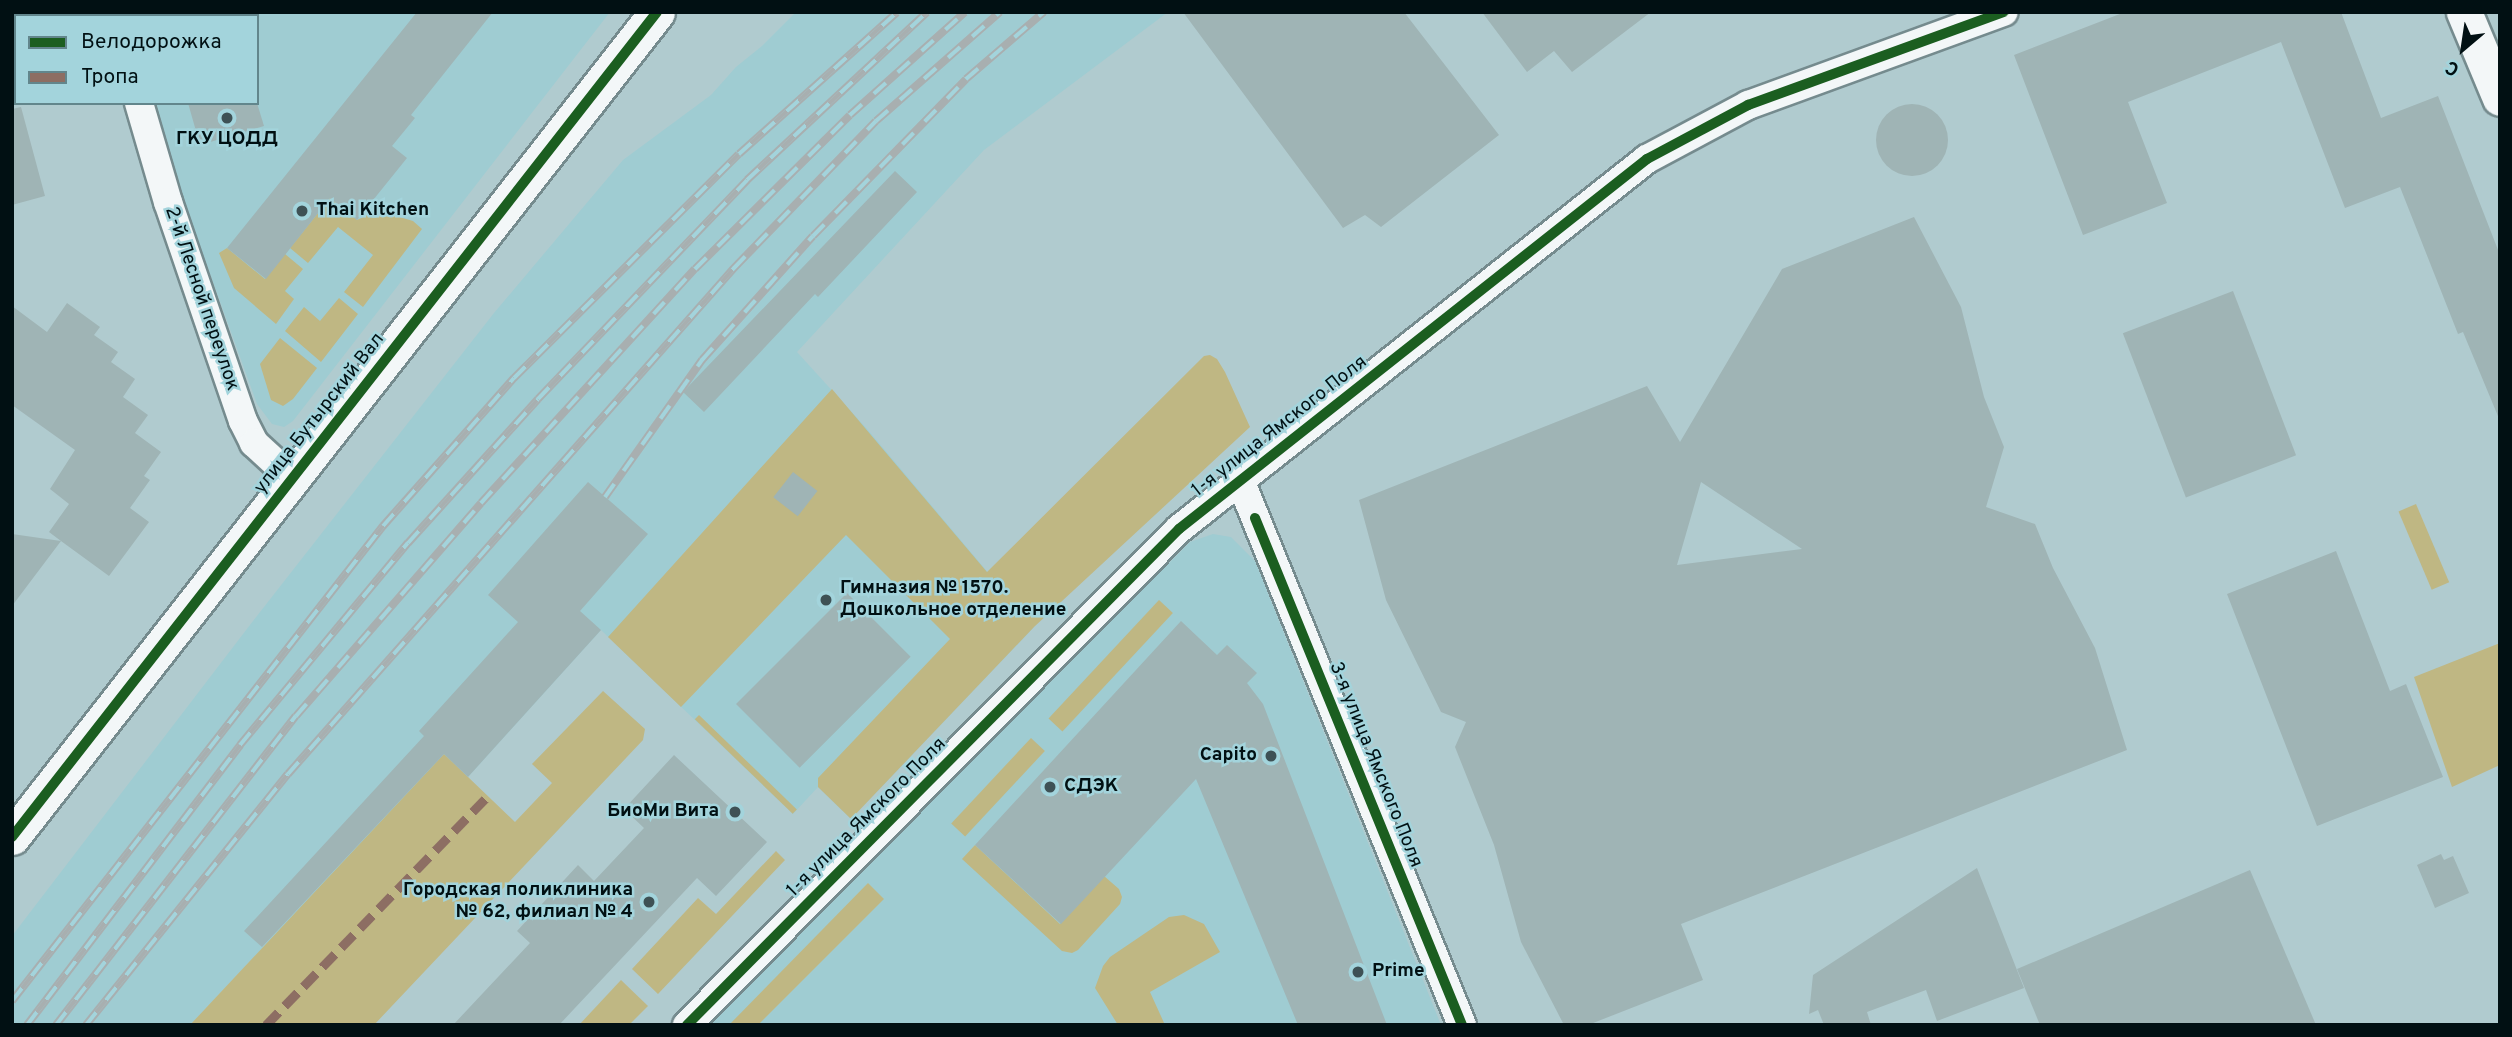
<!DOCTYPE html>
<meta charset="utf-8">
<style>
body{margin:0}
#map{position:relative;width:2512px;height:1037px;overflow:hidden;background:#b0cbcf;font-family:Overpass,sans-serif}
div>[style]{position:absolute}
.built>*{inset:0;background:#9fccd2}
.green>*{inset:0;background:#bfb783;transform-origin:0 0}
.building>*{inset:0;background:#9fb4b5;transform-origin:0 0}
.round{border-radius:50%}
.roads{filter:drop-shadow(2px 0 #758b8e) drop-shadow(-2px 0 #758b8e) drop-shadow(0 2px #758b8e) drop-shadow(0 -2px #758b8e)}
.minor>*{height:28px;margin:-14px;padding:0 14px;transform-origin:14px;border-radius:14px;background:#f3f7f8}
.tertiary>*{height:35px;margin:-17.5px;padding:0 17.5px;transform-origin:17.5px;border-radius:17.5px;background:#f3f7f8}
.rail>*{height:8px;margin-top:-4px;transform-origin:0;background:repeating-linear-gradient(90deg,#a3d4dc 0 16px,#a8afb0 0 32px);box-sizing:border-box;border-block:2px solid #a8afb0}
.quiet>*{height:9px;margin-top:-4.5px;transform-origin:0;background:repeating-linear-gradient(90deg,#8d6e63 0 18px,transparent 0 27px)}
.cycleway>*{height:10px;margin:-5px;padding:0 5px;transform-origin:5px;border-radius:5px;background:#1b5e20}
.dots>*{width:19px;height:19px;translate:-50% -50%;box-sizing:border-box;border:4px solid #a3d4dc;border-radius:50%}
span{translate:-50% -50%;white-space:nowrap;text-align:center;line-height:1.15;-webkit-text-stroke:5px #a3d4dc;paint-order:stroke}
.poi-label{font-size:19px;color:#011013;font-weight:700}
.left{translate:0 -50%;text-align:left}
.right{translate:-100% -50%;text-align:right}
.street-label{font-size:19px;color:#011013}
.frame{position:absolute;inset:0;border:14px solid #011013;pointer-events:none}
.legend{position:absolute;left:14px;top:14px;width:245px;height:91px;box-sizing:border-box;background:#a3d4dc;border:2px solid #62868c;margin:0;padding:9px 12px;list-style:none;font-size:21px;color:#011013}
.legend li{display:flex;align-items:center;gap:14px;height:35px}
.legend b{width:35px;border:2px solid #62868c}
.north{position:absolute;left:2428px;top:14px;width:70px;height:70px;-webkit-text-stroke:5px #a3d4dc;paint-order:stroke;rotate:209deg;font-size:19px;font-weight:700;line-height:28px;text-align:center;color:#011013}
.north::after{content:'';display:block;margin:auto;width:24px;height:32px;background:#011013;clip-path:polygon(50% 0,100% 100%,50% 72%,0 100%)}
</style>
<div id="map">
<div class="built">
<i style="clip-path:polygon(126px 12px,610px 12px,293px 421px,284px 427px,272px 424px,257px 404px,184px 202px,154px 103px,257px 103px,257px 16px,127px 16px)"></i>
<i style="clip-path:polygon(796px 12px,1168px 12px,984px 150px,797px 352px,868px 430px,1034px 627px,851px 819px,818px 787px,793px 814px,601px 630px,468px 777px,444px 755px,190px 1025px,12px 1025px,12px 936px,253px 621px,494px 313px,623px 160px,711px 95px,736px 67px,762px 46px)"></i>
<i style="clip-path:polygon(1213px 534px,1231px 537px,1255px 561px,1441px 1025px,709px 1025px,1190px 542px)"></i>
</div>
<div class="green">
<i style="clip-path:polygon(330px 198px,357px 220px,372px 213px,389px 214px,413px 221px,422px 229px,363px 307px,344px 292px,373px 255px,338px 227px,308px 263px,290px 248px)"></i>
<i style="clip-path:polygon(227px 248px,265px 279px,285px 254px,303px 269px,285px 291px,294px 299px,276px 324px,234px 288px,219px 253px)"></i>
<i style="clip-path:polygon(339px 298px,358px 314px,321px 362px,285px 331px,304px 307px,320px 321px)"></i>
<i style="clip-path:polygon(280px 338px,317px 368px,293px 399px,283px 406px,271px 400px,260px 364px)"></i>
<i style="clip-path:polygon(1210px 355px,1217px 359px,1225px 372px,1250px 427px,1034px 627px,851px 819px,818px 787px,818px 778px,950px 639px,846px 535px,681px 707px,608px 637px,832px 389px,987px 572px,1204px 356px)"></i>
<i style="left:2416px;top:504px;width:85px;height:19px;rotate:67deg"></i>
<i style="left:1159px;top:600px;width:19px;height:162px;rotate:43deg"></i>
<i style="clip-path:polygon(2500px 643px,2500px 765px,2452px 787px,2414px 677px)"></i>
<i style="clip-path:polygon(603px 691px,645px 729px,643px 740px,374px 1025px,190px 1025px,444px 754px,515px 822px,552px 783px,532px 764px)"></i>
<i style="left:699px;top:715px;width:136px;height:6px;rotate:44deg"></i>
<i style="left:1031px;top:738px;width:19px;height:117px;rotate:43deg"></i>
<i style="clip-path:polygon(975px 845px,1060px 924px,1104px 876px,1119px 889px,1122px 897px,1120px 904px,1078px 950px,1072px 953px,1062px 951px,962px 859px)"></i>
<i style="clip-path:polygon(776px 851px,785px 860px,658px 994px,632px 969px,698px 898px,716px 914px)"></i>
<i style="clip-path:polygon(868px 883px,884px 899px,758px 1025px,729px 1025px)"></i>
<i style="clip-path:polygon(1184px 915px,1204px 924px,1220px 952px,1150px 992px,1165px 1025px,1118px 1025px,1095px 988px,1103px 966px,1110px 957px,1169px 917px)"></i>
<i style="clip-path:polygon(621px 980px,648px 1006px,629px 1025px,579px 1025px)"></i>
</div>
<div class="building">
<i style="clip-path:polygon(417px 12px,493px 12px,411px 115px,415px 118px,392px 146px,407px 158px,357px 220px,330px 198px,266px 279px,227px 248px)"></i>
<i style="clip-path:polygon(1183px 12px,1404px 12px,1499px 135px,1381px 227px,1365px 215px,1343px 228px)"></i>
<i style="clip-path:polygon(1482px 12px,1651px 12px,1572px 72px,1554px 51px,1527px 72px)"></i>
<i style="clip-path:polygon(2125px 12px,2341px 12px,2381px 118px,2438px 96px,2500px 255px,2500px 421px,2463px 332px,2458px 334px,2400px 187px,2345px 208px,2281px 42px,2128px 102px,2167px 203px,2083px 235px,2014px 55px)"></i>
<i style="clip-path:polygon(188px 103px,257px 103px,264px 126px,200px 145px)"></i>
<i class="round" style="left:1876px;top:104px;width:72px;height:72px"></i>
<i style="clip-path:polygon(21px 107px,45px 196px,12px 205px,12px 109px)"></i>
<i style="clip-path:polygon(895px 171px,917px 192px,818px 297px,815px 294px,704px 412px,683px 392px)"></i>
<i style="clip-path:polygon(evenodd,1914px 217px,1961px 307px,1984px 397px,2004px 447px,1986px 507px,2035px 524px,2053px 568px,2095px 648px,2127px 750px,1681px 924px,1703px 980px,1588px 1025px,1564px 1025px,1521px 942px,1494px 845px,1455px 747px,1466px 722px,1441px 712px,1386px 600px,1359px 500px,1647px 386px,1680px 442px,1782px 269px,1914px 217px,1701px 482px,1802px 549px,1677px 565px,1701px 482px)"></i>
<i style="left:2233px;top:291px;width:176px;height:118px;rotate:69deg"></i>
<i style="clip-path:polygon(67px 303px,100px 327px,94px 335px,118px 352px,111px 362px,135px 379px,123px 397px,148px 415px,135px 433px,161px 452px,144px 476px,150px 480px,130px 508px,149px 522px,109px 576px,61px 541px,12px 606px,12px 534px,61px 541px,49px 532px,69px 504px,50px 489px,75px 450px,12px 405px,12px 306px,47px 332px)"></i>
<i style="left:793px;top:472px;width:31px;height:32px;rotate:38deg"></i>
<i style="clip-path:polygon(588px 482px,648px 534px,580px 611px,601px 630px,468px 777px,444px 754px,262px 947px,244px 931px,424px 736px,419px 731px,518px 622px,488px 595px)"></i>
<i style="clip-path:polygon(2336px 551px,2390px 691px,2406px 684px,2443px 777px,2317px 826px,2227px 594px)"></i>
<i style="left:847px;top:593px;width:90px;height:157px;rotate:45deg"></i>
<i style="clip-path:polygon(1181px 621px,1217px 655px,1227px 645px,1257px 673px,1247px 683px,1263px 704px,1387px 1025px,1298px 1025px,1196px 779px,1061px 924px,975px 845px)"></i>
<i style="clip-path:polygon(674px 755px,767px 842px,716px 896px,697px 878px,559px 1025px,453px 1025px,530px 943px,517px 931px,578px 865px,594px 881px,644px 828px,624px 809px)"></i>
<i style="clip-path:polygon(2441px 854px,2444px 860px,2453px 856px,2469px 893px,2435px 908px,2417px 865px)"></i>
<i style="clip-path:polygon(1977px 868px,2024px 988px,1937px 1021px,1926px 990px,1867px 1012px,1871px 1025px,1824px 1025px,1818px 1010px,1809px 1014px,1813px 975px)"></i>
<i style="clip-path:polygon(2250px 870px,2316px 1025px,2040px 1025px,2017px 969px)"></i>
</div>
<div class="roads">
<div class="minor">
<i style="left:112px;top:12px;width:4px;rotate:76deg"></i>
<i style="left:139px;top:103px;width:103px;rotate:73.7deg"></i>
<i style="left:168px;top:202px;width:231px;rotate:71.1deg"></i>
<i style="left:243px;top:421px;width:25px;rotate:63deg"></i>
<i style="left:254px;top:443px;width:52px;rotate:42.6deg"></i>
<i style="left:1240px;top:480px;width:588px;rotate:67.84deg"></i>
<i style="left:687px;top:1025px;width:699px;rotate:-45.23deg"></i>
<i style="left:1179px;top:529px;width:597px;rotate:-38.33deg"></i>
<i style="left:1647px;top:159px;width:115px;rotate:-28.1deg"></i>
<i style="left:1748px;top:105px;width:272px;rotate:-20deg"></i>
</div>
<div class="tertiary">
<i style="left:2464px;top:12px;width:93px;rotate:67.3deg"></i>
<i style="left:12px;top:837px;width:1047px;rotate:-51.98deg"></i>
</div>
</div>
<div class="rail">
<i style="left:605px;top:497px;width:168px;rotate:-54.7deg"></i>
<i style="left:702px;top:360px;width:166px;rotate:-48.2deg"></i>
<i style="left:813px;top:236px;width:219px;rotate:-45.7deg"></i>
<i style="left:966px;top:79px;width:103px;rotate:-40.7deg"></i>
<i style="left:12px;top:1001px;width:603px;rotate:-52.01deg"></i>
<i style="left:383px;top:526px;width:198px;rotate:-48.5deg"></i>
<i style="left:514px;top:378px;width:317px;rotate:-44.9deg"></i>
<i style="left:739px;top:154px;width:212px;rotate:-41.9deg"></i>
<i style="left:27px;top:1025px;width:352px;rotate:-52.7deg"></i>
<i style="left:240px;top:745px;width:263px;rotate:-50.3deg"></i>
<i style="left:408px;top:543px;width:194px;rotate:-47.9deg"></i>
<i style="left:538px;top:399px;width:303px;rotate:-46.3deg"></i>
<i style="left:747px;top:180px;width:246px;rotate:-43deg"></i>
<i style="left:56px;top:1025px;width:391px;rotate:-52.2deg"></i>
<i style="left:296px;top:716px;width:282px;rotate:-49deg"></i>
<i style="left:481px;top:503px;width:317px;rotate:-47.6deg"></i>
<i style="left:695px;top:269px;width:218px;rotate:-44.8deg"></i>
<i style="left:850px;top:115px;width:154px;rotate:-41.8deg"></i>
<i style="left:86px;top:1025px;width:322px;rotate:-51.2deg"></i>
<i style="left:288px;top:774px;width:675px;rotate:-48.61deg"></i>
<i style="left:734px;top:268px;width:204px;rotate:-46deg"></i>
<i style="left:876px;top:121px;width:165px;rotate:-41.3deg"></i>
</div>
<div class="quiet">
<i style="left:266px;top:1025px;width:319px;rotate:-45.9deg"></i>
</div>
<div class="cycleway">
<i style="left:1255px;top:518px;width:548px;rotate:67.79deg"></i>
<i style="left:12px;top:837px;width:1047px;rotate:-51.98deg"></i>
<i style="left:687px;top:1025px;width:699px;rotate:-45.23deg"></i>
<i style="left:1179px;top:529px;width:597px;rotate:-38.33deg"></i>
<i style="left:1647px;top:159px;width:115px;rotate:-28.1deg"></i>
<i style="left:1748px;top:105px;width:272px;rotate:-20deg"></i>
</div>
<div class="dots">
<i style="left:227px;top:118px;background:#3e5155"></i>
<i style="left:302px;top:211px;background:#3e5155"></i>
<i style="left:826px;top:600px;background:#3e5155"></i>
<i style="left:1271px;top:756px;background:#3e5155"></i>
<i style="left:1050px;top:787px;background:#3e5155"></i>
<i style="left:735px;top:812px;background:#3e5155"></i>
<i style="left:649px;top:902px;background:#3e5155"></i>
<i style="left:1358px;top:972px;background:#3e5155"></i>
</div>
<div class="poi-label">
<span style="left:227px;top:140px">ГКУ ЦОДД</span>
<span class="left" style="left:316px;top:211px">Thai Kitchen</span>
<span class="left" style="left:840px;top:600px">Гимназия № 1570.<br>Дошкольное отделение</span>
<span class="right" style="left:1257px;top:756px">Capito</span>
<span class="left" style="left:1064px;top:787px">СДЭК</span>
<span class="right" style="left:719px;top:812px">БиоМи Вита</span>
<span class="right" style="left:633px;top:902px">Городская поликлиника<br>№ 62, филиал № 4</span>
<span class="left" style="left:1372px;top:972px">Prime</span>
</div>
<div class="street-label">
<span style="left:201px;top:299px;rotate:71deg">2-й Лесной переулок</span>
<span style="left:320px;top:414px;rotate:-52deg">улица Бутырский Вал</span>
<span style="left:1280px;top:427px;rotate:-38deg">1-я улица Ямского Поля</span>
<span style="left:1375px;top:765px;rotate:68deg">3-я улица Ямского Поля</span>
<span style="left:867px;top:818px;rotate:-45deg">1-я улица Ямского Поля</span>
</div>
<div class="frame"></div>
<ul class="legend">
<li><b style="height:9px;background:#1b5e20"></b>Велодорожка</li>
<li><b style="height:9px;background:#8d6e63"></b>Тропа</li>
</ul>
<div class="north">С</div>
</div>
